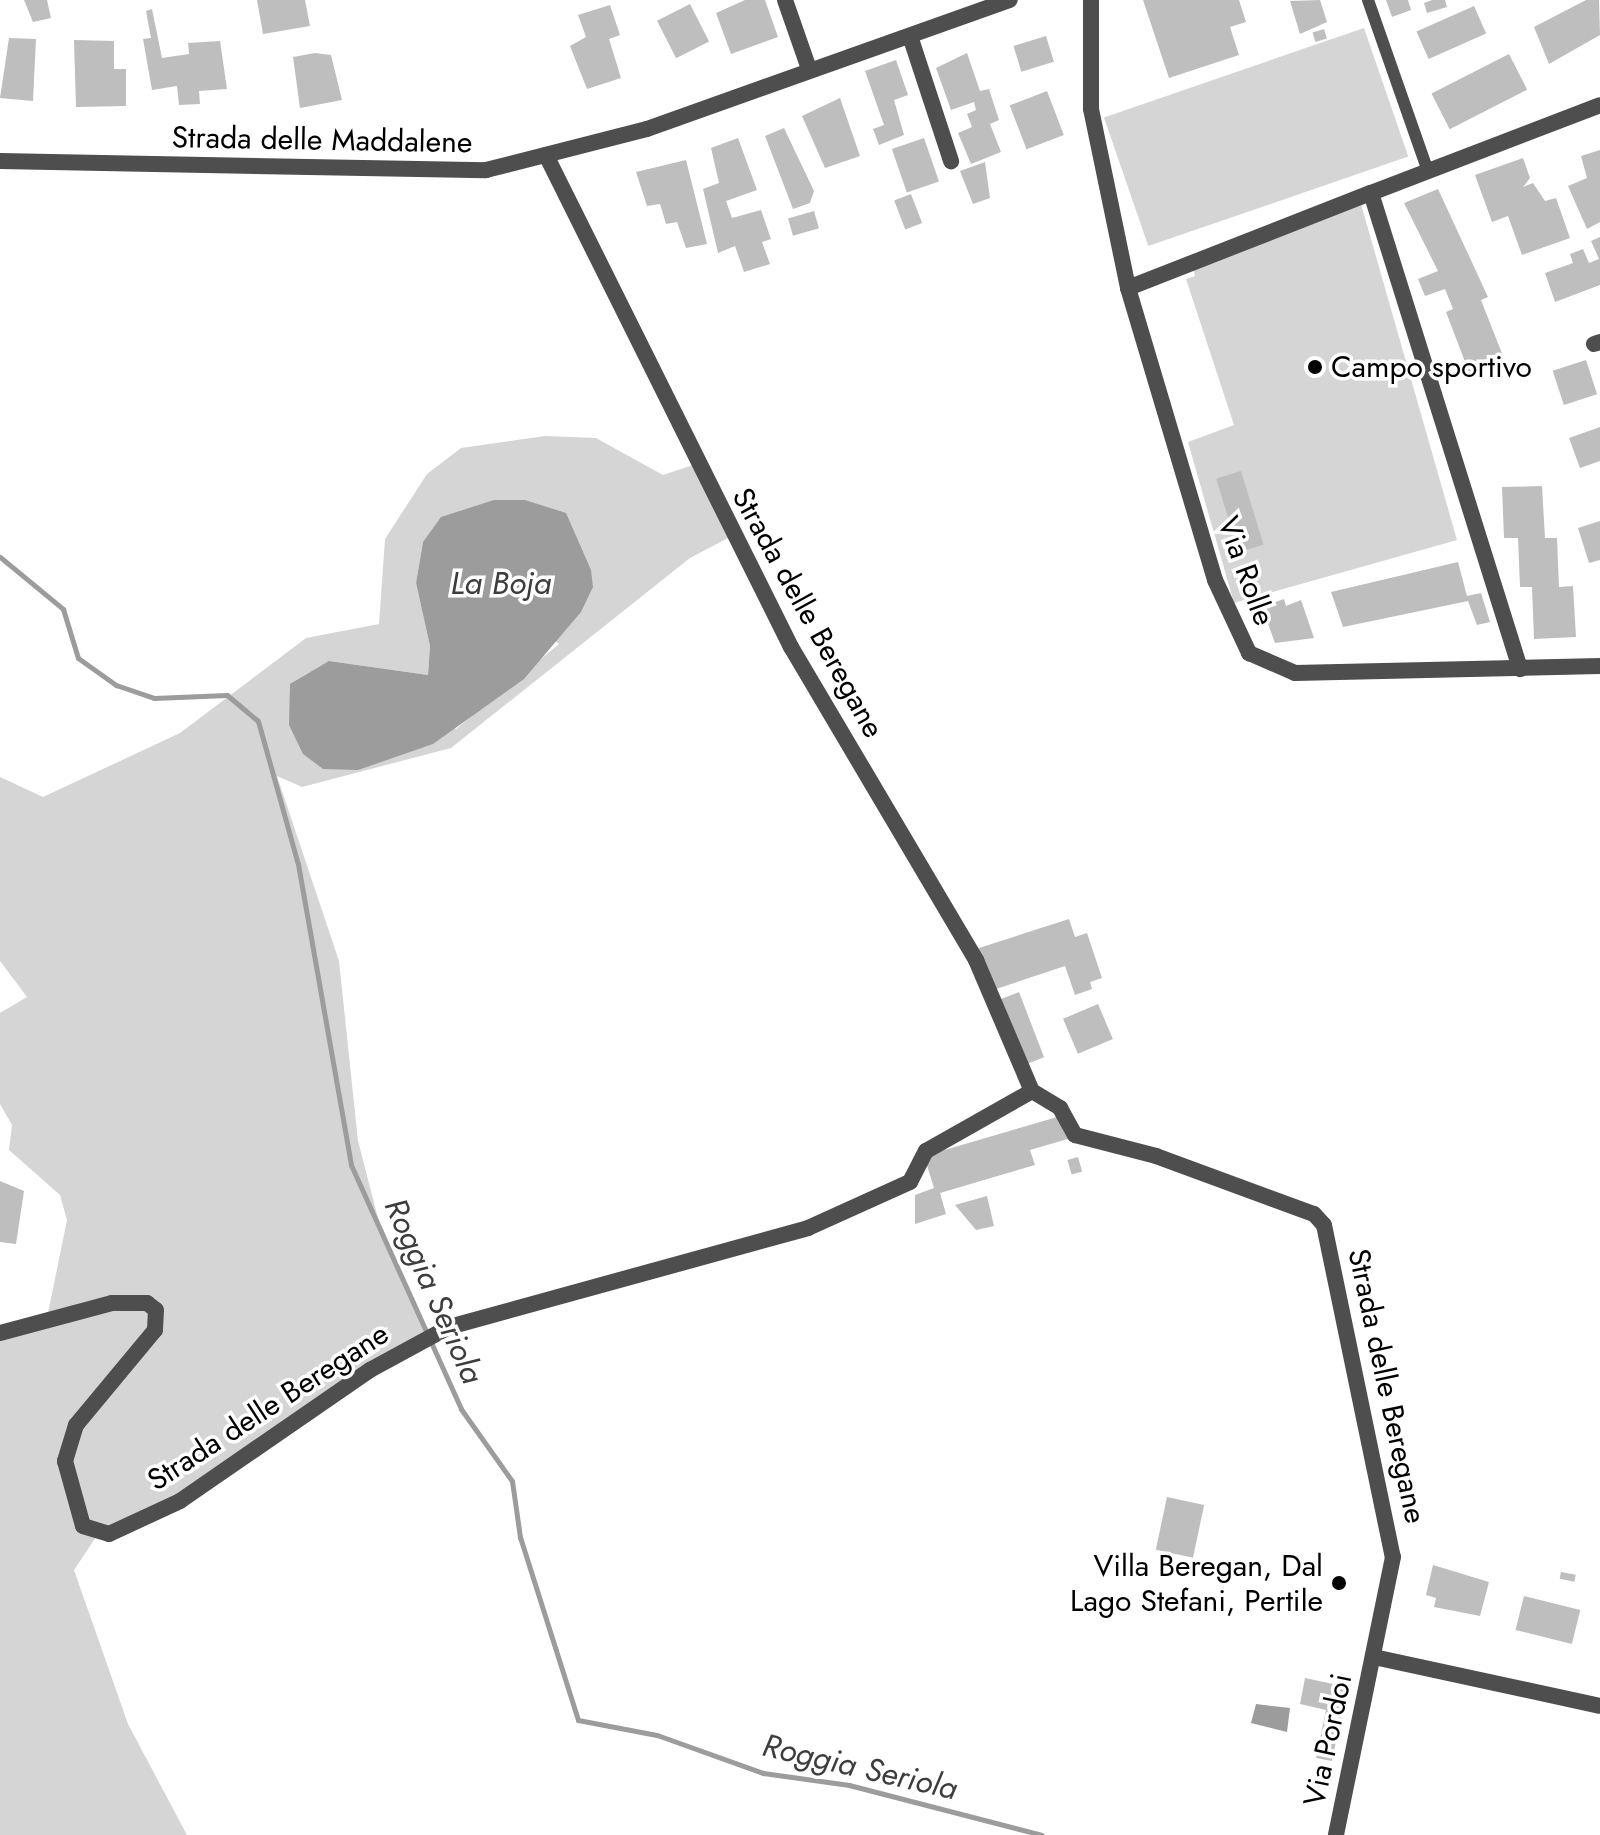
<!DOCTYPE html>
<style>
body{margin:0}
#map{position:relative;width:1600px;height:1835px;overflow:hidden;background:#fff;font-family:Jost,sans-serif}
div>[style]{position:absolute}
.green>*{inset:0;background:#d5d5d5;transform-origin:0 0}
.water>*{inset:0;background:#9c9c9c}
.stream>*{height:5px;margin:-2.5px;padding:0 2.5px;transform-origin:2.5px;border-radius:2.5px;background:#9c9c9c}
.building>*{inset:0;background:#bebebe;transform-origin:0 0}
.pedestrian>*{height:12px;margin:-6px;padding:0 6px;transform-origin:6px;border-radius:6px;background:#4e4e4e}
.minor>*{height:16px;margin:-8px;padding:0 8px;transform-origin:8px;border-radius:8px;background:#4e4e4e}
.tertiary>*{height:16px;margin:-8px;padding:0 8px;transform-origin:8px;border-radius:8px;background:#4e4e4e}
.dots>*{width:22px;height:22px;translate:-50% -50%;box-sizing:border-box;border:4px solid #fff;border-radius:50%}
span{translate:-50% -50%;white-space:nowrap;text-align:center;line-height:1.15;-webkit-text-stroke:7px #fff;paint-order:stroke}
.street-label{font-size:30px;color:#000}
.poi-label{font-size:30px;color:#000}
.left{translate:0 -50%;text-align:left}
.right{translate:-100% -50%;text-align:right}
.water-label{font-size:32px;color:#3d3d3d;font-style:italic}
</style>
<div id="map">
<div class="green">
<i style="left:1364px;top:28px;width:136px;height:275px;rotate:71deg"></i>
<i style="clip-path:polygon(1361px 204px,1457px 540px,1234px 603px,1188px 442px,1234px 425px,1186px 279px,1195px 276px,1192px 264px)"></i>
<i style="clip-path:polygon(evenodd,545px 436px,596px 438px,663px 475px,696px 464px,732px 536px,690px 558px,451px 748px,302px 787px,277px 776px,339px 961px,358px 1141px,380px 1226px,427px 1339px,180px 1501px,98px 1534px,74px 1570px,128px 1724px,187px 1835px,0 1835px,0 1333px,47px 1318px,67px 1220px,60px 1195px,9px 1150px,12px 1125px,0 1104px,0 1013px,27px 997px,0 961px,0 777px,43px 797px,180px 733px,306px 638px,379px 624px,385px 539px,427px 474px,461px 448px,545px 436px,423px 542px,559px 644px,456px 729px,329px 661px,428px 675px,430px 646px,416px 583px,423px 542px)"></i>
</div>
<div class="water">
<i style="clip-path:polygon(494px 500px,525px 500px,566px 513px,591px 570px,593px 587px,581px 612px,524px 679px,433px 744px,358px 770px,323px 769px,303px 754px,289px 725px,290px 684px,329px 661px,428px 675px,430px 646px,416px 583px,423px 542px,441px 517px)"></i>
<i style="clip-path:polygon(1256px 1704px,1290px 1708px,1287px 1732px,1251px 1723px)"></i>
</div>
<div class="stream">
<i style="left:0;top:557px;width:82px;rotate:39.5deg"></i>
<i style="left:63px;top:609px;width:51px;rotate:73deg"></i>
<i style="left:78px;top:658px;width:47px;rotate:35.4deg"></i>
<i style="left:116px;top:685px;width:40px;rotate:18.9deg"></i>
<i style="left:154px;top:698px;width:73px;rotate:-2.4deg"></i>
<i style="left:227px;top:695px;width:40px;rotate:40deg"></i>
<i style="left:258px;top:721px;width:148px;rotate:74.4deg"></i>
<i style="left:298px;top:864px;width:306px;rotate:80deg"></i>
<i style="left:351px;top:1165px;width:268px;rotate:65.7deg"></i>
<i style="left:461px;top:1409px;width:88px;rotate:54.7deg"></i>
<i style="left:512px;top:1481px;width:57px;rotate:81.9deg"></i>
<i style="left:520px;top:1537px;width:192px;rotate:72.4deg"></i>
<i style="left:578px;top:1720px;width:80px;rotate:10.8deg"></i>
<i style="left:657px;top:1735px;width:113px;rotate:19.7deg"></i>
<i style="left:763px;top:1773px;width:87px;rotate:7.9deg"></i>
<i style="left:849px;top:1785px;width:199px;rotate:14.5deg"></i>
</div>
<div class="building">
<i style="clip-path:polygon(24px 0,47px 0,51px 18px,33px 22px)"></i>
<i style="clip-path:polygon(257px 0,305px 0,310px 26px,263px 34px)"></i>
<i style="clip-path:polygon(745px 0,765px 0,778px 37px,731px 54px,716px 13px)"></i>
<i style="clip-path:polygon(1143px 0,1239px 0,1246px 22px,1230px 27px,1239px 55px,1169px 78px)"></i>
<i style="clip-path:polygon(1320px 0,1327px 22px,1300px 34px,1290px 1px)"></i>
<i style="clip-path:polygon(1386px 0,1408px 0,1411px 10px,1392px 17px)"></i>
<i style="clip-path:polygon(1432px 0,1445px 0,1447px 7px,1427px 13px,1424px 3px)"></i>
<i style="clip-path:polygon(1586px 0,1599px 0,1600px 35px,1549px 64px,1534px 27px)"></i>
<i style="left:690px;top:4px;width:42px;height:37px;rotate:63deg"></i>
<i style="clip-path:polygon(610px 5px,620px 35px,609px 39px,621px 78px,587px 89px,570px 46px,586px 37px,578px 15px)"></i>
<i style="left:1474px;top:6px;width:30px;height:63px;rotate:66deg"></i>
<i style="clip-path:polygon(152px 9px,162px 58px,189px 54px,188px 43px,220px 41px,227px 89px,199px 91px,200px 104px,179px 105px,177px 86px,152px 90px,143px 39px,151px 38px,146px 11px)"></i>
<i style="left:1324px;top:29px;width:10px;height:12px;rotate:73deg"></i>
<i style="left:1046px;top:36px;width:27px;height:34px;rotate:73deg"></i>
<i style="clip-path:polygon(9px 38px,36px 39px,33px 101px,0 98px)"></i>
<i style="clip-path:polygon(74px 40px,114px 41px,114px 69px,126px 69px,126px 106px,76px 107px)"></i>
<i style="clip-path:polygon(315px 53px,331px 55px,342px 100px,300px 108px,293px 57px)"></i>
<i style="clip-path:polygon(967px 53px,980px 91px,989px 89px,999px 120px,990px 124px,1001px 152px,971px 164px,958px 133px,972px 127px,967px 114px,976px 110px,974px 102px,951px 110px,936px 68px)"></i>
<i style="left:1509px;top:54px;width:40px;height:87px;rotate:63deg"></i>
<i style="clip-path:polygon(896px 60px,908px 95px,894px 100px,904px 135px,879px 145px,873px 129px,884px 125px,865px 71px)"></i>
<i style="left:1047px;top:91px;width:47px;height:40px;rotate:69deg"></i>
<i style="clip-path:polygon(840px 98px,860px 156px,825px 168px,802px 116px)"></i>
<i style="clip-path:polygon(784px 128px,814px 191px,810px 203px,793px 209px,765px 136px)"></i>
<i style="clip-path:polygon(738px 138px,757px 190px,726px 201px,732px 218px,761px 210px,771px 239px,762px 242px,770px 264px,744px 272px,735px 246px,718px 253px,703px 189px,719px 183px,711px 148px)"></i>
<i style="left:924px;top:138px;width:46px;height:34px;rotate:71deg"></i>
<i style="clip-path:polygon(1600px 150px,1600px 222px,1587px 229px,1568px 186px,1587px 178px,1581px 156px)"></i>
<i style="clip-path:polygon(1523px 158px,1530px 178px,1523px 187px,1533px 183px,1545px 201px,1556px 198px,1570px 238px,1522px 255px,1508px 216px,1492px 222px,1475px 175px)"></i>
<i style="clip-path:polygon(686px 160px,707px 244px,686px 248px,677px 222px,666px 224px,660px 204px,647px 206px,636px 172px)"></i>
<i style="clip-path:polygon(985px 162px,990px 198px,973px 204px,960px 171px)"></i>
<i style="clip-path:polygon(1438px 189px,1488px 297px,1481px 300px,1505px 361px,1470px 375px,1446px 312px,1453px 309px,1445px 289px,1425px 296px,1418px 279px,1438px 271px,1404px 203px)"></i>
<i style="left:911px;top:194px;width:31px;height:18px;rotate:69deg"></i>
<i style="left:814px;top:211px;width:18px;height:27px;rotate:74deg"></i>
<i style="clip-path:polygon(1600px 237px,1600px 285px,1555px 302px,1545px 273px,1573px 263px,1570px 254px,1583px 249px,1589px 263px,1599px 259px,1591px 241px)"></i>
<i style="left:1586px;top:360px;width:36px;height:35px;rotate:72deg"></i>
<i style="clip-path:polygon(1600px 427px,1600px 461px,1580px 468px,1569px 438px)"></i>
<i style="left:1241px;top:471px;width:77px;height:26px;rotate:73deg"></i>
<i style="clip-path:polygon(1542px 486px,1545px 538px,1557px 538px,1559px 587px,1573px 586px,1576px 637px,1534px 639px,1532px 587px,1520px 587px,1518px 538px,1504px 538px,1502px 487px)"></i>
<i style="clip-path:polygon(1600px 521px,1600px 560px,1589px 563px,1578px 528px)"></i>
<i style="clip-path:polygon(1458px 562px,1467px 596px,1481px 593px,1490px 622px,1477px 625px,1468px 601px,1343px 627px,1331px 592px)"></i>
<i style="clip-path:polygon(1284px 599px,1286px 606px,1301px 600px,1314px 638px,1275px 643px,1262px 607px)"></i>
<i style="clip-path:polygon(1069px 919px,1075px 937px,1087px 933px,1102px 978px,1090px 982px,1092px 989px,1075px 995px,1065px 966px,990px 991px,976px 949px)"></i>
<i style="left:1019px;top:992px;width:70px;height:22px;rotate:69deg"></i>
<i style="left:1098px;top:1004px;width:38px;height:38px;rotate:67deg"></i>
<i style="clip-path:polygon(1064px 1115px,1071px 1138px,1030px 1150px,1035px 1165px,940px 1193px,946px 1214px,915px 1224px,915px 1195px,934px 1188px,924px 1156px)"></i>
<i style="left:1078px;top:1157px;width:15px;height:11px;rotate:74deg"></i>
<i style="clip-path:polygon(0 1181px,24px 1191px,16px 1244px,0 1242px)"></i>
<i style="clip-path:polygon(987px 1196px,994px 1226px,976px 1230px,955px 1205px)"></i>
<i style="left:1167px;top:1497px;width:38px;height:54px;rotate:12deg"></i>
<i style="clip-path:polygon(1433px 1565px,1489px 1582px,1480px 1616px,1434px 1607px,1436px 1598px,1426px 1595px)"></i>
<i style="left:1561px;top:1572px;width:15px;height:7px;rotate:11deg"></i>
<i style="left:1524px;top:1596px;width:58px;height:35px;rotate:14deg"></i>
<i style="clip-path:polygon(1305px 1678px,1347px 1687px,1332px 1761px,1316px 1758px,1326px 1710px,1300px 1704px)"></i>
</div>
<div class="pedestrian">
<i style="left:1368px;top:0;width:181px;rotate:70.7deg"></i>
</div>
<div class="minor">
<i style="left:785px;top:0;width:73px;rotate:70.8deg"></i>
<i style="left:1091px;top:0;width:109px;rotate:90deg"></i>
<i style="left:1091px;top:109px;width:183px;rotate:78.3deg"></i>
<i style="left:1128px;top:288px;width:305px;rotate:73.4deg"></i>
<i style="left:1215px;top:580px;width:81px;rotate:65deg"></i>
<i style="left:1249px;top:653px;width:50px;rotate:23.5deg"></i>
<i style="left:1295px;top:673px;width:305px;rotate:-1.3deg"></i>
<i style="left:910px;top:36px;width:132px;rotate:71.8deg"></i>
<i style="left:546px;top:155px;width:550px;rotate:63.53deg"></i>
<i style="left:791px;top:647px;width:364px;rotate:59.4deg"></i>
<i style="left:976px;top:960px;width:142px;rotate:66.9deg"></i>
<i style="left:1032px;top:1091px;width:33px;rotate:31deg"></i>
<i style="left:1060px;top:1108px;width:31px;rotate:61deg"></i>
<i style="left:1075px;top:1135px;width:84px;rotate:14.5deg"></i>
<i style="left:1156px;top:1156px;width:168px;rotate:20.2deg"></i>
<i style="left:1314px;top:1214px;width:15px;rotate:48deg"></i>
<i style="left:1324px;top:1225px;width:339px;rotate:78.3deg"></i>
<i style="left:1393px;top:1557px;width:284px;rotate:101.6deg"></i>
<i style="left:1371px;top:193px;width:245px;rotate:-21deg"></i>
<i style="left:1128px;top:288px;width:261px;rotate:-21.4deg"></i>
<i style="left:1371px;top:193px;width:499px;rotate:72.6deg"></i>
<i style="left:1594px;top:344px;width:6px;rotate:-18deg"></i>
<i style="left:0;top:1333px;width:116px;rotate:-15deg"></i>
<i style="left:112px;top:1303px;width:35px"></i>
<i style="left:147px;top:1303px;width:11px;rotate:38deg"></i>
<i style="left:156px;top:1310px;width:20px;rotate:93deg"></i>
<i style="left:155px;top:1330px;width:124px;rotate:129.7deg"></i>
<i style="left:76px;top:1425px;width:38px;rotate:107deg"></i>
<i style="left:65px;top:1461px;width:67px;rotate:74.5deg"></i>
<i style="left:83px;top:1526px;width:27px;rotate:17deg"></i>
<i style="left:109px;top:1534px;width:78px;rotate:-24.9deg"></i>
<i style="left:180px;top:1501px;width:231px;rotate:-34.6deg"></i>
<i style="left:370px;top:1370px;width:90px;rotate:-28.6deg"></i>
<i style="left:449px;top:1327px;width:372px;rotate:-15.4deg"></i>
<i style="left:808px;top:1228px;width:112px;rotate:-24.3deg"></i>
<i style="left:910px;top:1182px;width:35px;rotate:-63deg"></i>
<i style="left:926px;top:1151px;width:122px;rotate:-29.5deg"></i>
<i style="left:1374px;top:1657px;width:231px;rotate:12.2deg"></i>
</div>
<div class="tertiary">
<i style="left:0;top:161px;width:486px;rotate:1.1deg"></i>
<i style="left:486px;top:170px;width:166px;rotate:-14.3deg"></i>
<i style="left:647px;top:129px;width:385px;rotate:-19.6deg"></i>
</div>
<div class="dots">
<i style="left:1315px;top:367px;background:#000"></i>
<i style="left:1339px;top:1583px;background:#000"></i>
</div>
<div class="street-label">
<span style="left:322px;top:140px;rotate:1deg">Strada delle Maddalene</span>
<span style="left:1246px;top:571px;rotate:70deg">Via Rolle</span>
<span style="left:808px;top:613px;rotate:61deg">Strada delle Beregane</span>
<span style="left:1387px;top:1386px;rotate:78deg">Strada delle Beregane</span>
<span style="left:268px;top:1407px;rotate:-33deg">Strada delle Beregane</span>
<span style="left:1328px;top:1740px;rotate:-78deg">Via Pordoi</span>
</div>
<div class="poi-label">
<span class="left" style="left:1331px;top:367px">Campo sportivo</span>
<span class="right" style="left:1323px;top:1583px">Villa Beregan, Dal<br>Lago Stefani, Pertile</span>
</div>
<div class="water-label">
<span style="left:501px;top:583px">La Boja</span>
<span style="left:434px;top:1291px;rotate:66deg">Roggia Seriola</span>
<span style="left:860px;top:1767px;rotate:13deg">Roggia Seriola</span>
</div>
</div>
